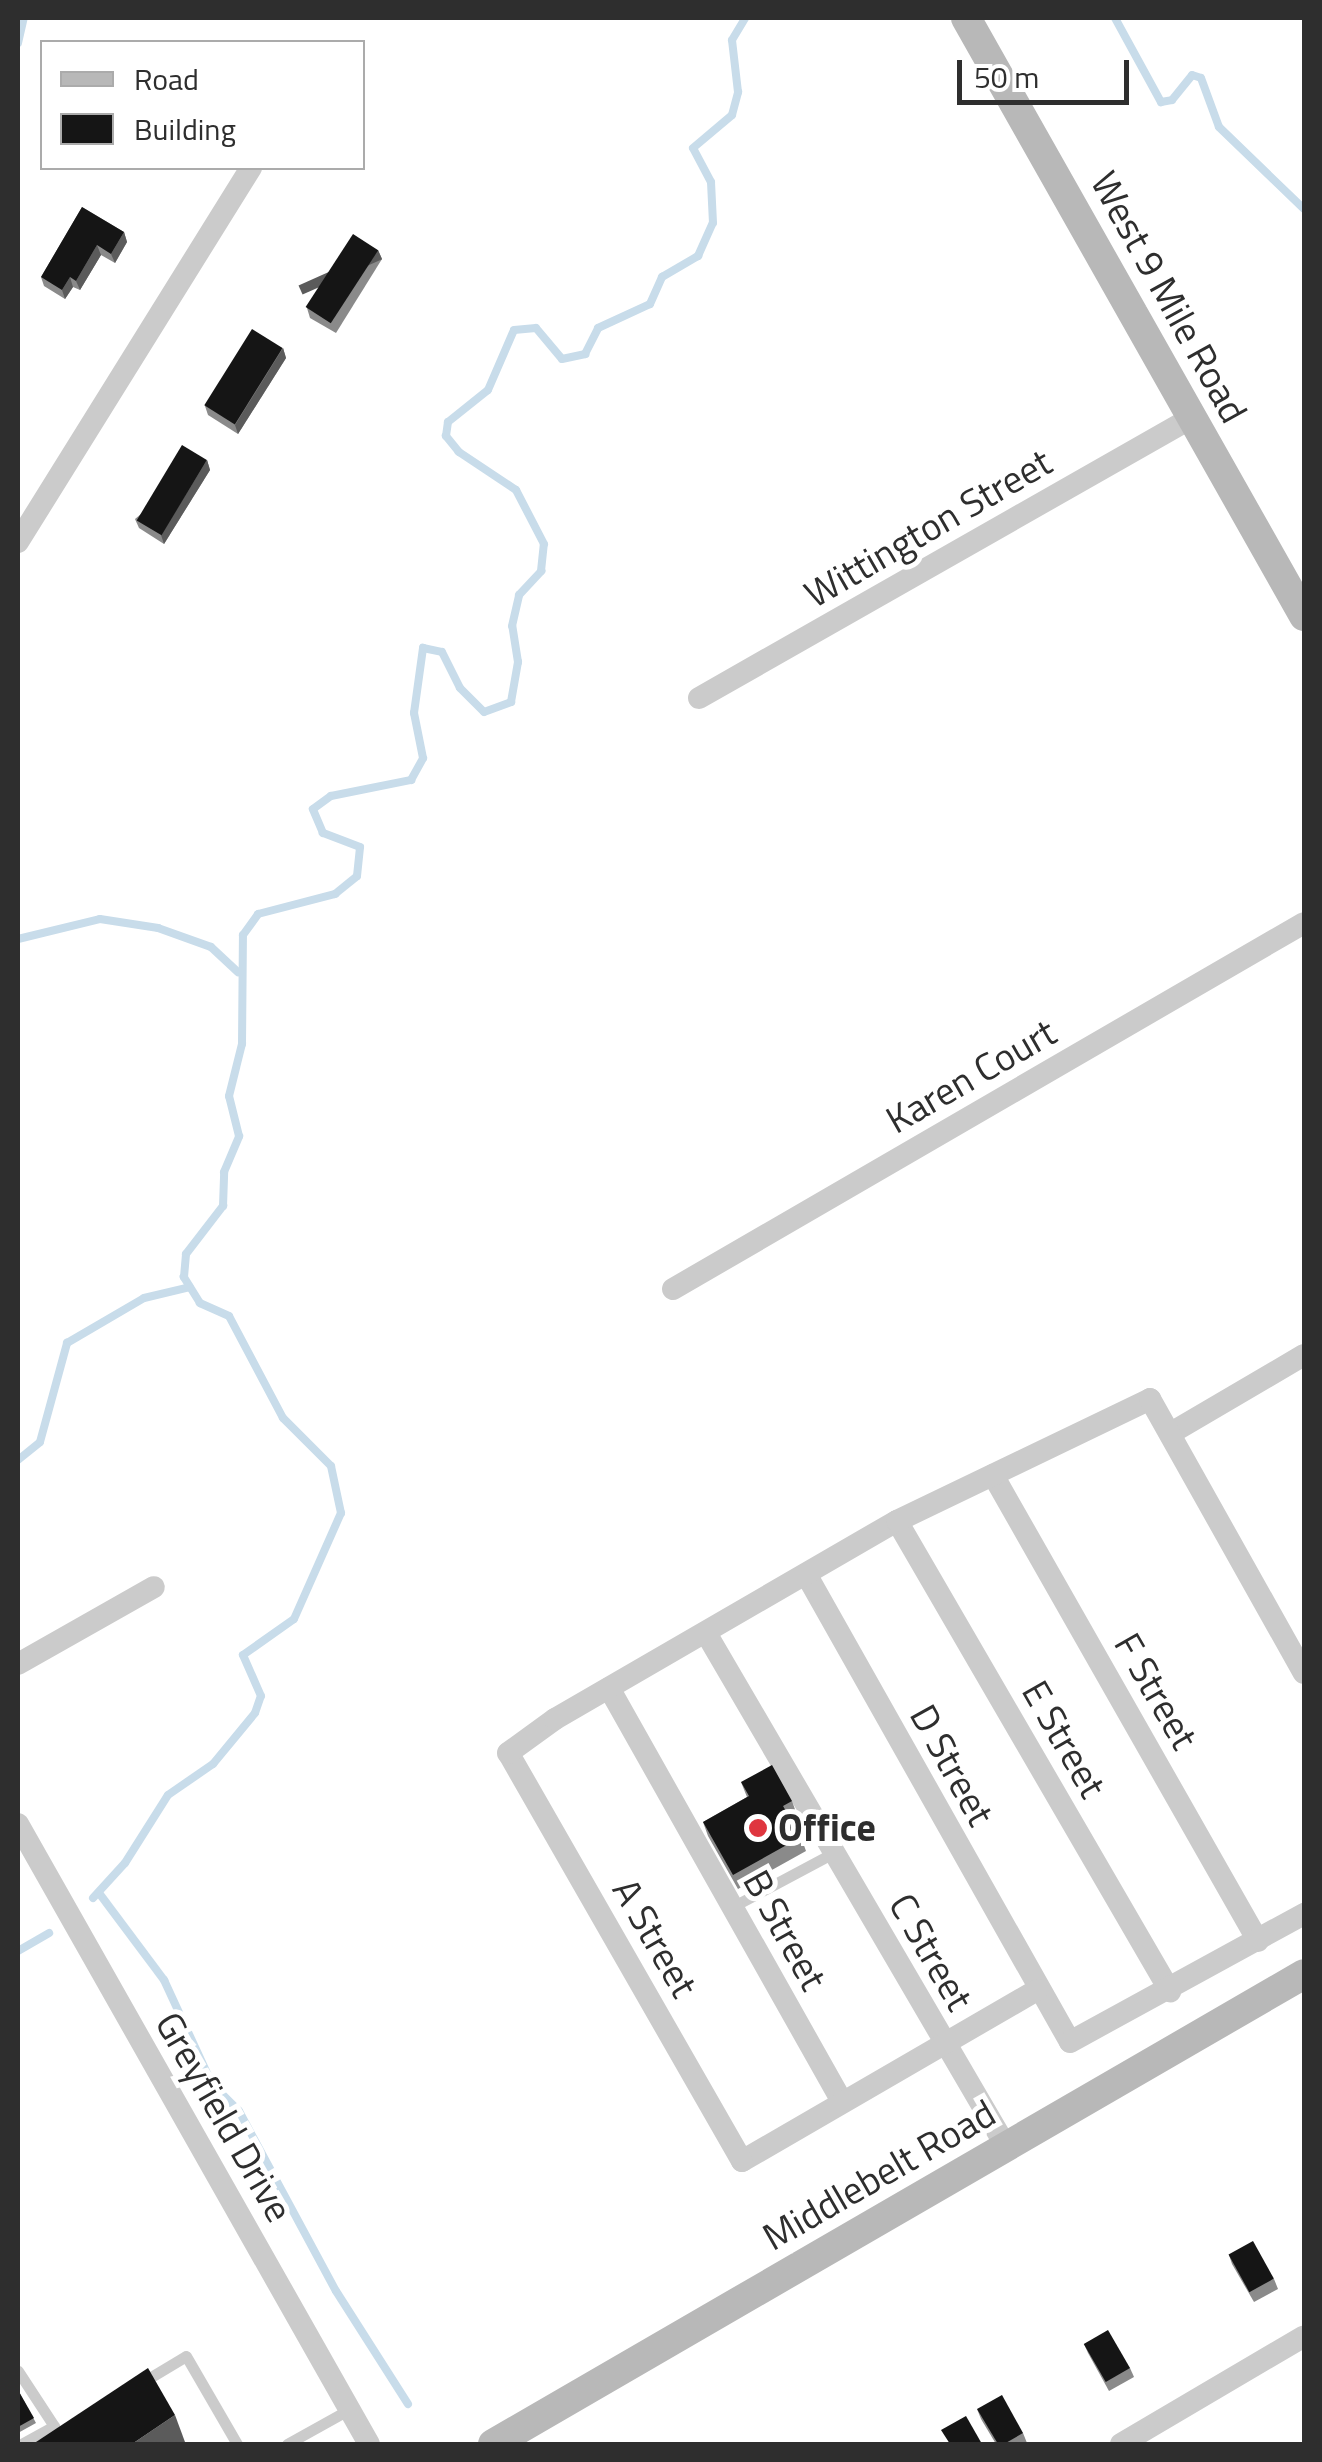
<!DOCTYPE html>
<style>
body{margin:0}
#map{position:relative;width:1322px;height:2462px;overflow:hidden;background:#fff;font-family:"Titillium Web",sans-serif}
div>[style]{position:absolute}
.stream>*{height:8px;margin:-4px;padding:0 4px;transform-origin:4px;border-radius:4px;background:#c8dcea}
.lane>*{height:11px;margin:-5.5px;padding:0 5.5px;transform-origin:5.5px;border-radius:5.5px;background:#cbcbcb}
.street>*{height:22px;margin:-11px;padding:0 11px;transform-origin:11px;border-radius:11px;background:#cbcbcb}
.secondary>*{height:30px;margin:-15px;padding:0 15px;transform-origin:15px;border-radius:15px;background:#b8b8b8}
.wall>*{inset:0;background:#8a8a8a}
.shaded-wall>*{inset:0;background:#5b5b5b;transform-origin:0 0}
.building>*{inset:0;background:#151515;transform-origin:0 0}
.dots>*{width:28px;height:28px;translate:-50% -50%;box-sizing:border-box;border:5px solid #fff;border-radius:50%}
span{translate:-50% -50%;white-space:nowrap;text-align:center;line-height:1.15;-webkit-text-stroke:10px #fff;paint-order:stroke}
.street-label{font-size:38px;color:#2e2e2e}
.poi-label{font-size:38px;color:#2e2e2e;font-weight:700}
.left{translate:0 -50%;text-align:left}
.frame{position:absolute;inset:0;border:20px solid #2e2e2e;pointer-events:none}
.legend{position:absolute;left:40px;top:40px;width:325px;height:130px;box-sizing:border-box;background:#fff;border:2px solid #ababab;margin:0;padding:12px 18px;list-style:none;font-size:30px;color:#2e2e2e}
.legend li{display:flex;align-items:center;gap:20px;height:50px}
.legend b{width:50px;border:2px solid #ababab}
.scale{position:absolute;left:957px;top:60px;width:172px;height:45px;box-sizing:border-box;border:5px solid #2e2e2e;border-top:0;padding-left:12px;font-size:30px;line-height:35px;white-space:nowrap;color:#2e2e2e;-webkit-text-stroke:8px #fff;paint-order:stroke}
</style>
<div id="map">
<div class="stream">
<i style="left:1115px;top:18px;width:96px;rotate:61.3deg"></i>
<i style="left:1161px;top:102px;width:11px;rotate:-10deg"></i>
<i style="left:1172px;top:100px;width:32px;rotate:-51deg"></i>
<i style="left:1192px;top:75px;width:9px;rotate:18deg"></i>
<i style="left:1201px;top:78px;width:52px;rotate:69.8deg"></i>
<i style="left:1219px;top:127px;width:118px;rotate:44deg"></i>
<i style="left:18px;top:43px;width:26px;rotate:-77deg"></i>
<i style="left:18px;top:939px;width:84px;rotate:-13.7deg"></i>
<i style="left:100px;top:919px;width:59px;rotate:8.8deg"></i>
<i style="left:158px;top:928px;width:56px;rotate:19.7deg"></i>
<i style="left:211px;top:947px;width:37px;rotate:43deg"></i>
<i style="left:18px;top:1460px;width:28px;rotate:-39deg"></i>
<i style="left:40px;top:1442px;width:103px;rotate:-74.7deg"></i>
<i style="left:67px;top:1343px;width:89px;rotate:-30.3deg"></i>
<i style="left:144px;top:1298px;width:47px;rotate:-13.4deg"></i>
<i style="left:99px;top:1893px;width:109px;rotate:53.2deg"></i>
<i style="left:164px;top:1980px;width:115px;rotate:65.2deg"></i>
<i style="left:212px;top:2084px;width:38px;rotate:45deg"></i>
<i style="left:239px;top:2111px;width:204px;rotate:61.7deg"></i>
<i style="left:336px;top:2291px;width:134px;rotate:57.5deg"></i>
<i style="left:93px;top:1898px;width:47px;rotate:-47.6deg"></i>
<i style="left:125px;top:1863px;width:80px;rotate:-57.7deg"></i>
<i style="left:168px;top:1795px;width:55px;rotate:-34.6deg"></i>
<i style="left:213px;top:1764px;width:66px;rotate:-50.5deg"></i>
<i style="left:255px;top:1713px;width:18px;rotate:-71deg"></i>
<i style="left:261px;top:1696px;width:45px;rotate:-113.7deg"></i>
<i style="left:243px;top:1655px;width:62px;rotate:-35.2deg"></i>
<i style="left:294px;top:1619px;width:116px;rotate:-66.1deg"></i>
<i style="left:341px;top:1513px;width:48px;rotate:-102deg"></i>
<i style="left:331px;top:1466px;width:68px;rotate:-135deg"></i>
<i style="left:283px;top:1418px;width:115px;rotate:-117.9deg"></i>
<i style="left:229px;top:1316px;width:32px;rotate:-156deg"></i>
<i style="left:200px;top:1303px;width:31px;rotate:-122deg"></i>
<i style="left:184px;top:1277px;width:23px;rotate:-85deg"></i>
<i style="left:186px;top:1254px;width:61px;rotate:-52.4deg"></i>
<i style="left:223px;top:1206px;width:34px;rotate:-88deg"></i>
<i style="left:224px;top:1172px;width:39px;rotate:-67deg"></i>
<i style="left:239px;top:1136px;width:41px;rotate:-104deg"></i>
<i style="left:229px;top:1096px;width:54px;rotate:-76deg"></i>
<i style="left:242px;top:1044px;width:109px;rotate:-89.5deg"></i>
<i style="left:243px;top:935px;width:26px;rotate:-54deg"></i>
<i style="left:258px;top:914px;width:80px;rotate:-14.6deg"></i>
<i style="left:335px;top:894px;width:28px;rotate:-39deg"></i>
<i style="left:357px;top:876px;width:29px;rotate:-84deg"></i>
<i style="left:360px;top:847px;width:40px;rotate:-159deg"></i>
<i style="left:323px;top:833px;width:26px;rotate:-113deg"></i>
<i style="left:313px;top:809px;width:22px;rotate:-36deg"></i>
<i style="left:331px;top:796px;width:82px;rotate:-11.3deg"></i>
<i style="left:411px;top:780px;width:25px;rotate:-61deg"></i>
<i style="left:423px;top:758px;width:46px;rotate:-101.3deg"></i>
<i style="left:414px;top:713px;width:66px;rotate:-82.1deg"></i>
<i style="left:423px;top:648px;width:19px;rotate:12deg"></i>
<i style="left:442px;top:652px;width:40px;rotate:63.4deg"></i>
<i style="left:460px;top:688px;width:34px;rotate:45deg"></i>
<i style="left:484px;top:712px;width:29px;rotate:-20deg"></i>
<i style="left:511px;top:702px;width:41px;rotate:-80.1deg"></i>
<i style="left:518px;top:662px;width:36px;rotate:-99deg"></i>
<i style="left:512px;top:626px;width:32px;rotate:-77deg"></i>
<i style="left:519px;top:595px;width:33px;rotate:-47deg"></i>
<i style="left:541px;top:571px;width:27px;rotate:-84deg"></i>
<i style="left:544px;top:544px;width:61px;rotate:-117.4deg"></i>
<i style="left:516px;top:490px;width:69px;rotate:-146.3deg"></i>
<i style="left:459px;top:452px;width:21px;rotate:-129deg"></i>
<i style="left:446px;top:436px;width:14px;rotate:-82deg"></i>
<i style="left:448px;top:422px;width:51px;rotate:-38.7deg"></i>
<i style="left:488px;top:390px;width:65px;rotate:-66.6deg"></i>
<i style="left:514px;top:330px;width:22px;rotate:-5deg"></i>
<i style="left:536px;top:328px;width:40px;rotate:50deg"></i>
<i style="left:562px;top:359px;width:24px;rotate:-12deg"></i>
<i style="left:585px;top:354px;width:29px;rotate:-63deg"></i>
<i style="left:598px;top:328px;width:57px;rotate:-24.8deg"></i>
<i style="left:650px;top:304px;width:30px;rotate:-66deg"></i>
<i style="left:662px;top:277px;width:42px;rotate:-30.3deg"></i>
<i style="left:698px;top:256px;width:36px;rotate:-66deg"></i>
<i style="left:713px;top:223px;width:41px;rotate:-92.8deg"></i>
<i style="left:711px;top:182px;width:38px;rotate:-118deg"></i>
<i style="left:693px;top:148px;width:51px;rotate:-40.2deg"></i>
<i style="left:732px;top:115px;width:24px;rotate:-75deg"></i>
<i style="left:738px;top:92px;width:52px;rotate:-96.6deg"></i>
<i style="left:732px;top:40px;width:26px;rotate:-59deg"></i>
<i style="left:18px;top:1951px;width:36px;rotate:-30deg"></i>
</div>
<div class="lane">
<i style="left:732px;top:1907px;width:115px;rotate:-28.1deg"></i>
<i style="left:18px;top:2371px;width:66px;rotate:56.8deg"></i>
<i style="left:54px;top:2426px;width:38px;rotate:151deg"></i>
<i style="left:141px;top:2383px;width:52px;rotate:-31deg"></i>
<i style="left:186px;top:2356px;width:102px;rotate:59.9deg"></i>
<i style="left:287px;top:2444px;width:72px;rotate:-29.1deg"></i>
</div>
<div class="street">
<i style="left:18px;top:542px;width:441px;rotate:-58.1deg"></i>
<i style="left:699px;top:698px;width:566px;rotate:-29.64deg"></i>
<i style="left:673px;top:1289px;width:729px;rotate:-30.12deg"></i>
<i style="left:1171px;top:1433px;width:154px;rotate:-30.4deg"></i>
<i style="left:993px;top:1475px;width:536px;rotate:60.37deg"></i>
<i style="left:897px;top:1521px;width:544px;rotate:59.85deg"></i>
<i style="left:806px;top:1574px;width:537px;rotate:60.57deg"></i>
<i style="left:1070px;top:2042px;width:267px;rotate:-28.7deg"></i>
<i style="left:706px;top:1633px;width:597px;rotate:59.7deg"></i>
<i style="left:18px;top:1664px;width:156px;rotate:-29.5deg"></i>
<i style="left:609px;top:1688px;width:475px;rotate:60.6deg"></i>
<i style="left:18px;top:1824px;width:712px;rotate:60.48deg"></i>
<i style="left:1037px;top:1990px;width:341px;rotate:149.9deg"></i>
<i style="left:742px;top:2161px;width:470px;rotate:-119.8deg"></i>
<i style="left:508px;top:1753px;width:58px;rotate:-35.9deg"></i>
<i style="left:555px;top:1719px;width:395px;rotate:-30.1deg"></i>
<i style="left:897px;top:1521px;width:281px;rotate:-25.7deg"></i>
<i style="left:1150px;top:1399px;width:314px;rotate:60.7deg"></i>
<i style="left:1121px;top:2444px;width:212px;rotate:-30.5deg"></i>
</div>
<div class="secondary">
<i style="left:966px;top:18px;width:687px;rotate:60.52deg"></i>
<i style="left:493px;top:2444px;width:937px;rotate:-30.09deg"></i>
</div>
<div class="wall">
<i style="clip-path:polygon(82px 207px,124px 232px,127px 242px,115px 263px,101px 255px,80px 290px,73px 287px,65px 299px,44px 286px,41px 277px)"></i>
<i style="clip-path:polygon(378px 250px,382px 259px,336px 333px,310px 318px,307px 308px)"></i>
<i style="clip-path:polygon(283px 348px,286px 358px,238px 434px,208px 415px,205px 406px)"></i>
<i style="clip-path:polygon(207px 460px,210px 470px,164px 544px,139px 528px,135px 519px)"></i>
<i style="clip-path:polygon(741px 1782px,792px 1801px,797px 1815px,790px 1818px,801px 1837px,806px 1851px,738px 1889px,708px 1836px,703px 1822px,747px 1797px)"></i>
<i style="clip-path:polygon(1229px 2255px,1274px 2279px,1278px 2289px,1254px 2302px,1232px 2264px)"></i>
<i style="clip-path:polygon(1084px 2344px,1130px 2368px,1134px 2377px,1109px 2391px,1088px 2353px)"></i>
<i style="clip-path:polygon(18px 2390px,36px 2423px,18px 2433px)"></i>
<i style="clip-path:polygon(977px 2409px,1023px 2433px,1027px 2443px,1024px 2444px,996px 2444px,981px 2419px)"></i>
</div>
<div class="shaded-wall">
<i style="clip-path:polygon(124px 232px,127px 242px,115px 263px,111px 254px)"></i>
<i style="clip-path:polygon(97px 245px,101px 255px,80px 290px,76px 281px)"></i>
<i style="left:378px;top:250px;width:10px;height:87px;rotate:66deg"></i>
<i style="clip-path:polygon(70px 277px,73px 287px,65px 299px,62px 290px)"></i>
<i style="clip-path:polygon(283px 348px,286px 358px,238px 434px,235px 425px)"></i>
<i style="clip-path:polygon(207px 460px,210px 470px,164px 544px,161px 535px)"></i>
<i style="clip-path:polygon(175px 2415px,185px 2442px,180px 2444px,132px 2444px)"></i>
</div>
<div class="building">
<i style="clip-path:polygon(82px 207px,124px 232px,111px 254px,97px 245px,76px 281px,70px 277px,62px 290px,41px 277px)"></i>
<i style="left:353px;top:234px;width:30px;height:87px;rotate:33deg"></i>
<i style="left:252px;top:329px;width:36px;height:90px;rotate:32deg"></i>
<i style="left:182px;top:445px;width:29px;height:88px;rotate:31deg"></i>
<i style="clip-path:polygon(772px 1765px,792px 1801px,783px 1806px,801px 1837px,733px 1875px,703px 1822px,749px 1796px,741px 1782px)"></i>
<i style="left:1253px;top:2241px;width:43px;height:28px;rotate:61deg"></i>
<i style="left:1108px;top:2330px;width:44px;height:28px;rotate:60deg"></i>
<i style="clip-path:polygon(148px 2368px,175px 2415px,132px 2444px,33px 2444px)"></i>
<i style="clip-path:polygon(18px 2390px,34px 2418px,18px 2427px)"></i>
<i style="clip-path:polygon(1002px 2395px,1023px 2433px,1004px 2444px,998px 2444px,977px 2409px)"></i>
<i style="clip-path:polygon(966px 2416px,982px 2444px,950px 2444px,941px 2430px)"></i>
</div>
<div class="dots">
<i style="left:758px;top:1828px;background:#df363f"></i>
</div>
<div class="street-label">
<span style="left:1169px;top:297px;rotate:61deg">West 9 Mile Road</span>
<span style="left:928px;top:528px;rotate:-30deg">Wittington Street</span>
<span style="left:971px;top:1076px;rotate:-30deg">Karen Court</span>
<span style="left:1156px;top:1691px;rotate:60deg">F Street</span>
<span style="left:1064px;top:1739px;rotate:60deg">E Street</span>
<span style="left:952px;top:1765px;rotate:61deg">D Street</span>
<span style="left:785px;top:1930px;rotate:61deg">B Street</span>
<span style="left:655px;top:1938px;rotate:60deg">A Street</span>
<span style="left:931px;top:1952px;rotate:60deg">C Street</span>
<span style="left:224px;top:2117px;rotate:60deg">Greyfield Drive</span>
<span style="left:879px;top:2175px;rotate:-30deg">Middlebelt Road</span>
</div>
<div class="poi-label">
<span class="left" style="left:778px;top:1828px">Office</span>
</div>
<div class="frame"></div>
<ul class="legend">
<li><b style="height:12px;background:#b8b8b8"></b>Road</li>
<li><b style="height:28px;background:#151515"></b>Building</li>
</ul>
<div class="scale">50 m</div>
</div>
